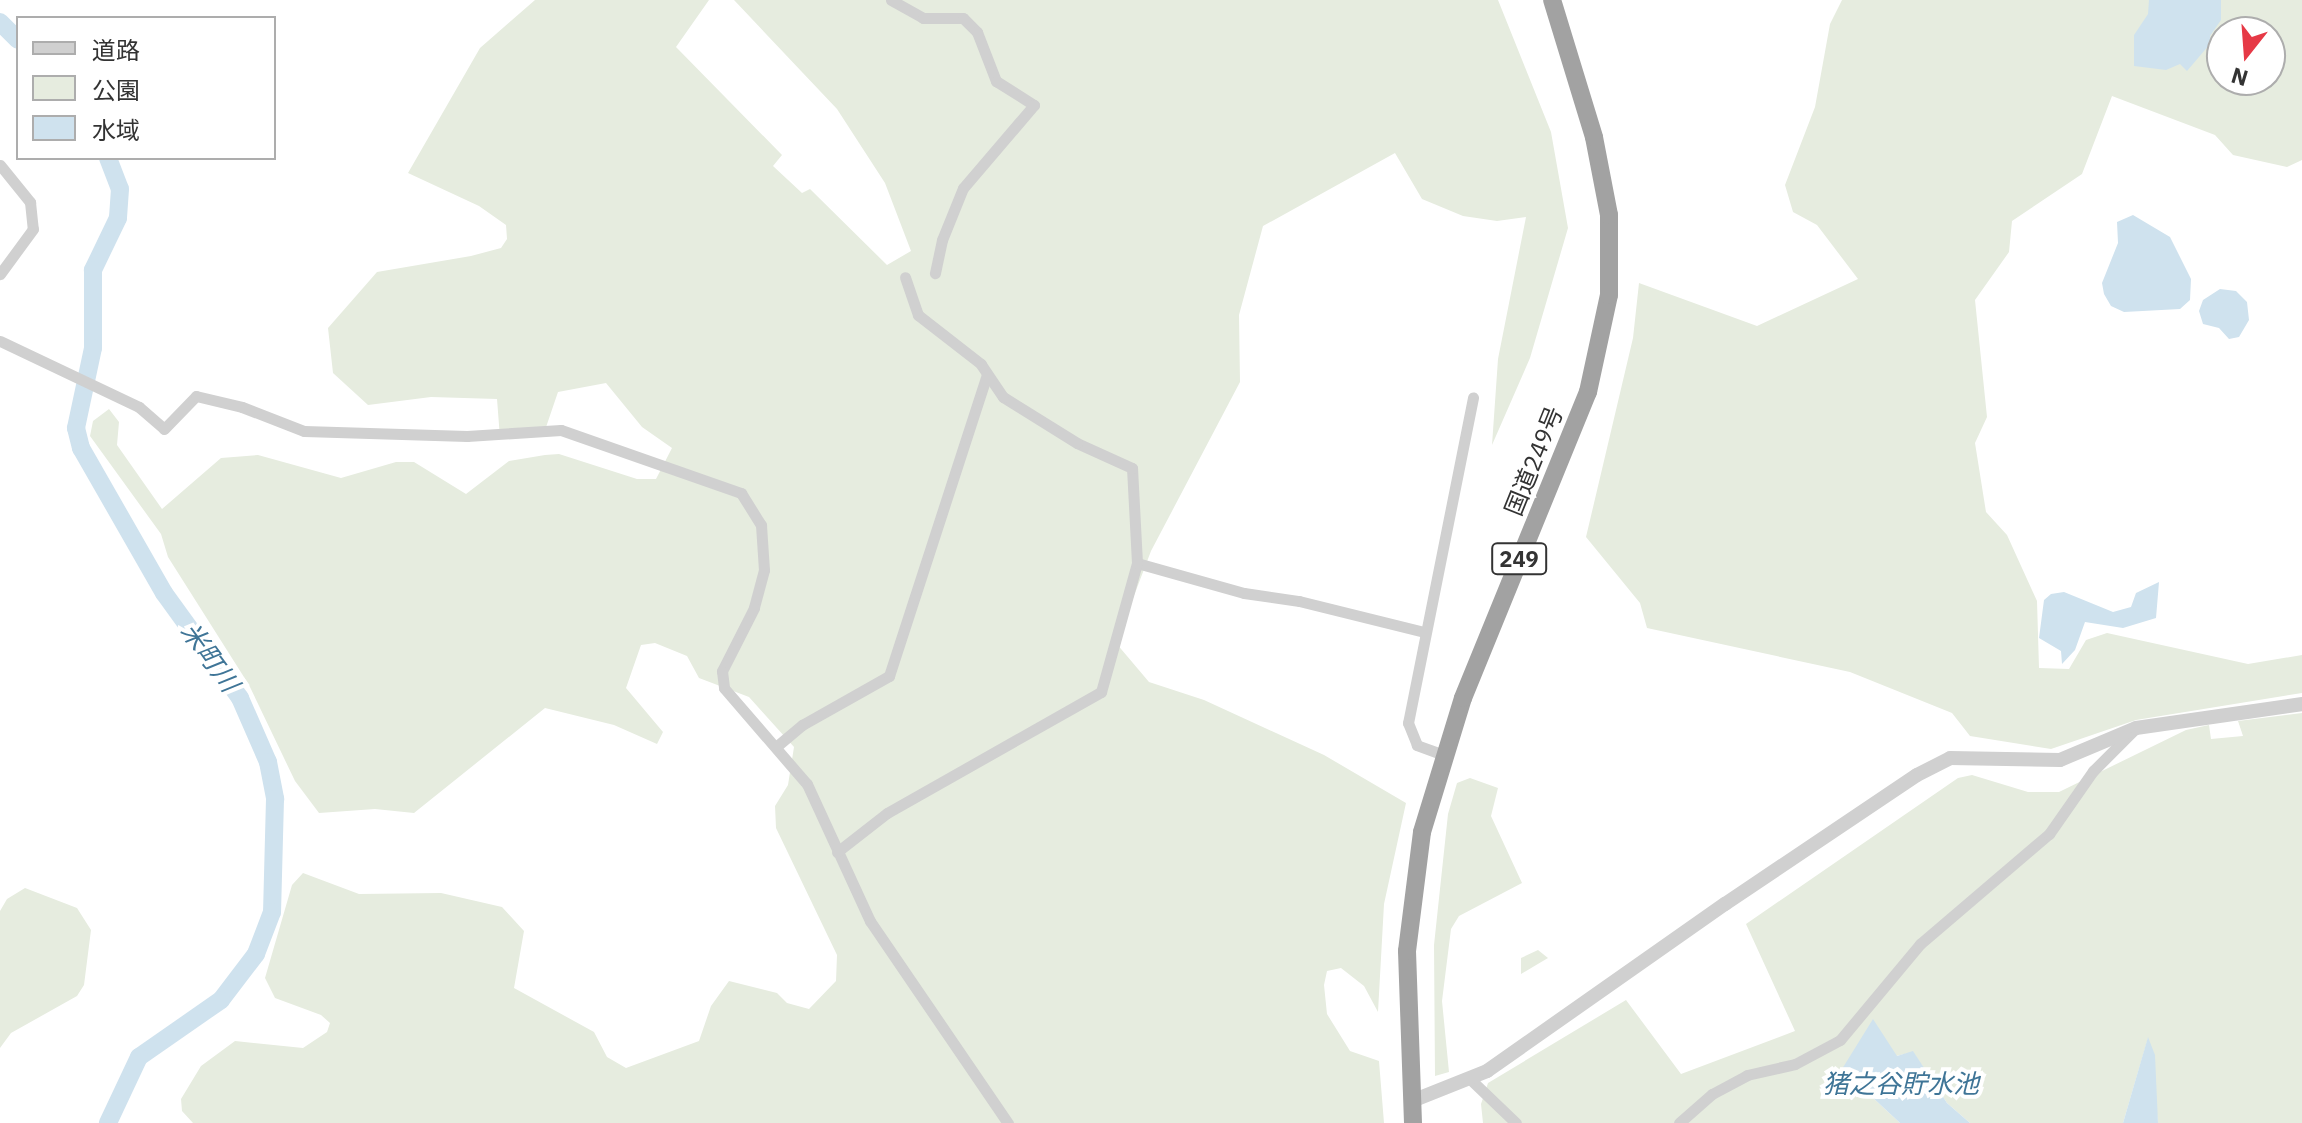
<!DOCTYPE html>
<meta charset="utf-8">
<style>
body{margin:0}
#map{position:relative;width:2302px;height:1123px;overflow:hidden;background:#fff;font-family:"IBM Plex Sans","Noto Sans JP",sans-serif}
div>[style]{position:absolute}
.green>*{inset:0;background:#e6ecdf}
.water>*{inset:0;background:#cfe2ee}
.river>*{height:18px;margin:-9px;padding:0 9px;transform-origin:9px;border-radius:9px;background:#cfe2ee}
.minor>*{height:11px;margin:-5.5px;padding:0 5.5px;transform-origin:5.5px;border-radius:5.5px;background:#d0d0d0}
.tertiary>*{height:14px;margin:-7px;padding:0 7px;transform-origin:7px;border-radius:7px;background:#d0d0d0}
.trunk>*{height:18px;margin:-9px;padding:0 9px;transform-origin:9px;border-radius:9px;background:#a2a2a2}
span{translate:-50% -50%;white-space:nowrap;text-align:center;line-height:1.15;-webkit-text-stroke:8px #fff;paint-order:stroke}
.shield-label span{padding:2px 6px;background:#fff;border:2px solid;border-radius:6px;-webkit-text-stroke-width:0}
.shield-label{font-size:22px;color:#333;font-weight:700}
.street-label{font-size:24px;color:#333}
.water-label{font-size:26px;color:#3f7597;font-style:italic}
.legend{position:absolute;left:16px;top:16px;width:260px;height:144px;box-sizing:border-box;background:#fff;border:2px solid #adadad;margin:0;padding:10px 14px;list-style:none;font-size:24px;color:#333}
.legend li{display:flex;align-items:center;gap:16px;height:40px}
.legend b{width:40px;border:2px solid #adadad}
.north{position:absolute;left:2206px;top:16px;width:80px;height:80px;box-sizing:border-box;background:#fff;border:2px solid #adadad;border-radius:50%;rotate:197deg;font-size:22px;font-weight:700;line-height:32px;text-align:center;color:#333}
.north::after{content:'';display:block;margin:auto;width:28px;height:36px;background:#e63946;clip-path:polygon(50% 0,100% 100%,50% 72%,0 100%)}
</style>
<div id="map">
<div class="green">
<i style="clip-path:polygon(535px 0,709px 0,676px 47px,782px 155px,773px 166px,802px 193px,810px 189px,887px 265px,911px 251px,885px 183px,837px 109px,734px 0,1498px 0,1551px 132px,1568px 228px,1530px 358px,1492px 445px,1498px 359px,1526px 217px,1497px 221px,1463px 216px,1422px 199px,1395px 153px,1263px 226px,1239px 315px,1240px 382px,1151px 551px,1116px 643px,1149px 682px,1204px 700px,1324px 755px,1406px 803px,1384px 904px,1378px 1012px,1364px 986px,1341px 968px,1327px 971px,1324px 985px,1327px 1014px,1350px 1051px,1379px 1061px,1384px 1123px,193px 1123px,182px 1111px,181px 1099px,201px 1066px,235px 1041px,303px 1048px,327px 1032px,330px 1023px,321px 1015px,275px 998px,265px 978px,292px 885px,303px 873px,359px 894px,441px 893px,502px 907px,524px 931px,514px 988px,594px 1032px,607px 1057px,626px 1068px,699px 1041px,711px 1006px,729px 981px,777px 993px,787px 1003px,809px 1009px,836px 981px,837px 955px,776px 828px,775px 806px,788px 785px,794px 747px,749px 697px,699px 678px,687px 656px,655px 643px,641px 645px,626px 688px,663px 732px,657px 744px,614px 725px,545px 708px,414px 813px,375px 809px,319px 813px,295px 781px,249px 685px,168px 557px,161px 534px,90px 436px,93px 421px,109px 409px,119px 422px,117px 445px,162px 509px,221px 458px,258px 455px,341px 478px,396px 462px,414px 462px,466px 494px,509px 461px,545px 455px,559px 454px,637px 479px,656px 479px,672px 448px,642px 427px,606px 383px,558px 392px,543px 436px,500px 438px,497px 399px,431px 397px,368px 405px,333px 373px,328px 328px,377px 272px,471px 256px,501px 248px,507px 239px,506px 225px,479px 206px,408px 173px,480px 48px)"></i>
<i style="clip-path:polygon(evenodd,1842px 0,2302px 0,2302px 160px,2287px 167px,2233px 155px,2215px 135px,2112px 96px,2082px 174px,2012px 221px,2009px 252px,1975px 300px,1987px 417px,1975px 443px,1986px 512px,2007px 535px,2037px 601px,2039px 668px,2069px 669px,2086px 640px,2107px 633px,2248px 664px,2302px 655px,2302px 693px,2136px 720px,2051px 749px,1970px 736px,1952px 713px,1850px 672px,1647px 628px,1640px 603px,1586px 537px,1633px 338px,1639px 283px,1757px 326px,1858px 279px,1817px 225px,1793px 212px,1785px 185px,1815px 107px,1830px 24px,1842px 0,2222px 32px,2270px 32px,2270px 80px,2222px 80px,2222px 32px)"></i>
<i style="clip-path:polygon(2302px 713px,2302px 1123px,2158px 1123px,2148px 1038px,2123px 1123px,1970px 1123px,1947px 1103px,1913px 1052px,1842px 1069px,1900px 1123px,1483px 1123px,1481px 1104px,1488px 1083px,1626px 1000px,1681px 1074px,1795px 1031px,1746px 924px,1958px 778px,1972px 775px,2028px 792px,2059px 792px,2186px 730px,2209px 725px,2211px 739px,2243px 736px,2238px 721px)"></i>
<i style="clip-path:polygon(1470px 778px,1498px 788px,1491px 816px,1522px 883px,1459px 916px,1451px 929px,1442px 1001px,1449px 1072px,1435px 1076px,1434px 945px,1448px 814px,1457px 783px)"></i>
<i style="clip-path:polygon(25px 888px,77px 908px,91px 930px,84px 985px,77px 996px,11px 1033px,0 1048px,0 911px,7px 899px)"></i>
<i style="clip-path:polygon(1538px 950px,1548px 958px,1521px 974px,1521px 958px)"></i>
</div>
<div class="water">
<i style="clip-path:polygon(2149px 0,2221px 0,2221px 20px,2210px 36px,2210px 44px,2187px 71px,2180px 64px,2166px 70px,2134px 66px,2134px 35px,2148px 14px)"></i>
<i style="clip-path:polygon(2133px 215px,2170px 237px,2191px 279px,2190px 300px,2180px 309px,2124px 312px,2111px 306px,2104px 294px,2102px 283px,2118px 243px,2117px 222px)"></i>
<i style="clip-path:polygon(2220px 289px,2236px 291px,2247px 302px,2249px 320px,2239px 337px,2229px 339px,2219px 328px,2203px 324px,2199px 311px,2203px 300px)"></i>
<i style="clip-path:polygon(2159px 582px,2156px 618px,2123px 628px,2085px 622px,2075px 650px,2062px 664px,2061px 651px,2039px 638px,2044px 600px,2051px 594px,2064px 592px,2113px 612px,2131px 607px,2136px 593px)"></i>
<i style="clip-path:polygon(1873px 1019px,1897px 1056px,1913px 1051px,1947px 1103px,1970px 1123px,1900px 1123px,1842px 1069px)"></i>
<i style="clip-path:polygon(2148px 1037px,2155px 1055px,2158px 1123px,2123px 1123px)"></i>
</div>
<div class="river">
<i style="left:0;top:22px;width:25px;rotate:45deg"></i>
<i style="left:108px;top:158px;width:33px;rotate:69deg"></i>
<i style="left:120px;top:189px;width:29px;rotate:94deg"></i>
<i style="left:118px;top:218px;width:58px;rotate:115.7deg"></i>
<i style="left:93px;top:270px;width:78px;rotate:90deg"></i>
<i style="left:93px;top:348px;width:82px;rotate:102deg"></i>
<i style="left:76px;top:428px;width:21px;rotate:76deg"></i>
<i style="left:81px;top:448px;width:167px;rotate:60.2deg"></i>
<i style="left:164px;top:593px;width:130px;rotate:54.1deg"></i>
<i style="left:240px;top:698px;width:70px;rotate:66.4deg"></i>
<i style="left:268px;top:762px;width:38px;rotate:79deg"></i>
<i style="left:275px;top:799px;width:113px;rotate:91.5deg"></i>
<i style="left:272px;top:912px;width:45px;rotate:110.9deg"></i>
<i style="left:256px;top:954px;width:58px;rotate:127.3deg"></i>
<i style="left:221px;top:1000px;width:100px;rotate:145.2deg"></i>
<i style="left:139px;top:1057px;width:73px;rotate:115.2deg"></i>
</div>
<div class="minor">
<i style="left:891px;top:0;width:37px;rotate:29deg"></i>
<i style="left:923px;top:18px;width:40px"></i>
<i style="left:963px;top:18px;width:20px;rotate:45deg"></i>
<i style="left:977px;top:32px;width:53px;rotate:68.8deg"></i>
<i style="left:996px;top:81px;width:45px;rotate:32.3deg"></i>
<i style="left:1034px;top:105px;width:109px;rotate:130.5deg"></i>
<i style="left:963px;top:188px;width:56px;rotate:112deg"></i>
<i style="left:942px;top:240px;width:34px;rotate:102deg"></i>
<i style="left:0;top:165px;width:48px;rotate:51deg"></i>
<i style="left:30px;top:202px;width:27px;rotate:84deg"></i>
<i style="left:33px;top:229px;width:56px;rotate:126.3deg"></i>
<i style="left:0;top:341px;width:154px;rotate:25.4deg"></i>
<i style="left:139px;top:407px;width:33px;rotate:41deg"></i>
<i style="left:164px;top:429px;width:46px;rotate:-45.9deg"></i>
<i style="left:196px;top:396px;width:47px;rotate:13.4deg"></i>
<i style="left:242px;top:407px;width:66px;rotate:21.2deg"></i>
<i style="left:304px;top:431px;width:163px;rotate:1.8deg"></i>
<i style="left:467px;top:436px;width:94px;rotate:-3.7deg"></i>
<i style="left:561px;top:430px;width:191px;rotate:19.3deg"></i>
<i style="left:741px;top:493px;width:38px;rotate:58deg"></i>
<i style="left:761px;top:525px;width:45px;rotate:86.2deg"></i>
<i style="left:764px;top:570px;width:39px;rotate:105deg"></i>
<i style="left:754px;top:608px;width:71px;rotate:116.9deg"></i>
<i style="left:722px;top:671px;width:17px;rotate:83deg"></i>
<i style="left:724px;top:688px;width:127px;rotate:49.2deg"></i>
<i style="left:807px;top:784px;width:151px;rotate:65.3deg"></i>
<i style="left:870px;top:921px;width:245px;rotate:55.7deg"></i>
<i style="left:1137px;top:563px;width:111px;rotate:15.7deg"></i>
<i style="left:1244px;top:593px;width:56px;rotate:8.3deg"></i>
<i style="left:1299px;top:601px;width:129px;rotate:13.9deg"></i>
<i style="left:777px;top:746px;width:33px;rotate:-40deg"></i>
<i style="left:802px;top:725px;width:100px;rotate:-29.4deg"></i>
<i style="left:889px;top:676px;width:317px;rotate:-72deg"></i>
<i style="left:1444px;top:755px;width:29px;rotate:-160deg"></i>
<i style="left:1417px;top:745px;width:24px;rotate:-112deg"></i>
<i style="left:1408px;top:723px;width:332px;rotate:-78.7deg"></i>
<i style="left:837px;top:852px;width:63px;rotate:-38deg"></i>
<i style="left:887px;top:813px;width:246px;rotate:-29.5deg"></i>
<i style="left:1101px;top:692px;width:134px;rotate:-74.4deg"></i>
<i style="left:1137px;top:563px;width:95px;rotate:-93deg"></i>
<i style="left:1132px;top:468px;width:60px;rotate:-155.6deg"></i>
<i style="left:1077px;top:443px;width:87px;rotate:-148.1deg"></i>
<i style="left:1003px;top:397px;width:40px;rotate:-124deg"></i>
<i style="left:981px;top:364px;width:80px;rotate:-142.1deg"></i>
<i style="left:918px;top:315px;width:40px;rotate:-108.9deg"></i>
<i style="left:1469px;top:1078px;width:65px;rotate:43.8deg"></i>
<i style="left:1679px;top:1123px;width:44px;rotate:-41.3deg"></i>
<i style="left:1712px;top:1094px;width:40px;rotate:-28deg"></i>
<i style="left:1747px;top:1075px;width:49px;rotate:-12.9deg"></i>
<i style="left:1795px;top:1064px;width:51px;rotate:-28.1deg"></i>
<i style="left:1840px;top:1040px;width:125px;rotate:-50.2deg"></i>
<i style="left:1920px;top:944px;width:170px;rotate:-40.5deg"></i>
<i style="left:2049px;top:834px;width:77px;rotate:-55.1deg"></i>
<i style="left:2093px;top:771px;width:57px;rotate:-45deg"></i>
</div>
<div class="tertiary">
<i style="left:1412px;top:1101px;width:81px;rotate:-21.8deg"></i>
<i style="left:1487px;top:1071px;width:291px;rotate:-35.1deg"></i>
<i style="left:1725px;top:904px;width:231px;rotate:-33.9deg"></i>
<i style="left:1917px;top:775px;width:37px;rotate:-27deg"></i>
<i style="left:1950px;top:758px;width:110px;rotate:1deg"></i>
<i style="left:2060px;top:760px;width:82px;rotate:-22.8deg"></i>
<i style="left:2136px;top:728px;width:168px;rotate:-8.2deg"></i>
</div>
<div class="trunk">
<i style="left:1413px;top:1123px;width:172px;rotate:-92deg"></i>
<i style="left:1407px;top:951px;width:120px;rotate:-82.8deg"></i>
<i style="left:1422px;top:832px;width:140px;rotate:-73deg"></i>
<i style="left:1463px;top:698px;width:331px;rotate:-67.8deg"></i>
<i style="left:1588px;top:392px;width:99px;rotate:-77.8deg"></i>
<i style="left:1609px;top:295px;width:80px;rotate:-90deg"></i>
<i style="left:1609px;top:215px;width:79px;rotate:-100.9deg"></i>
<i style="left:1594px;top:137px;width:143px;rotate:-107deg"></i>
</div>
<div class="shield-label">
<span style="left:1519px;top:559px">249</span>
</div>
<div class="street-label">
<span style="left:1534px;top:461px;rotate:-68deg">国道249号</span>
</div>
<div class="water-label">
<span style="left:210px;top:657px;rotate:54deg">米町川</span>
<span style="left:1901px;top:1084px">猪之谷貯水池</span>
</div>
<ul class="legend">
<li><b style="height:10px;background:#d0d0d0"></b>道路</li>
<li><b style="height:22px;background:#e6ecdf"></b>公園</li>
<li><b style="height:22px;background:#cfe2ee"></b>水域</li>
</ul>
<div class="north">N</div>
</div>
